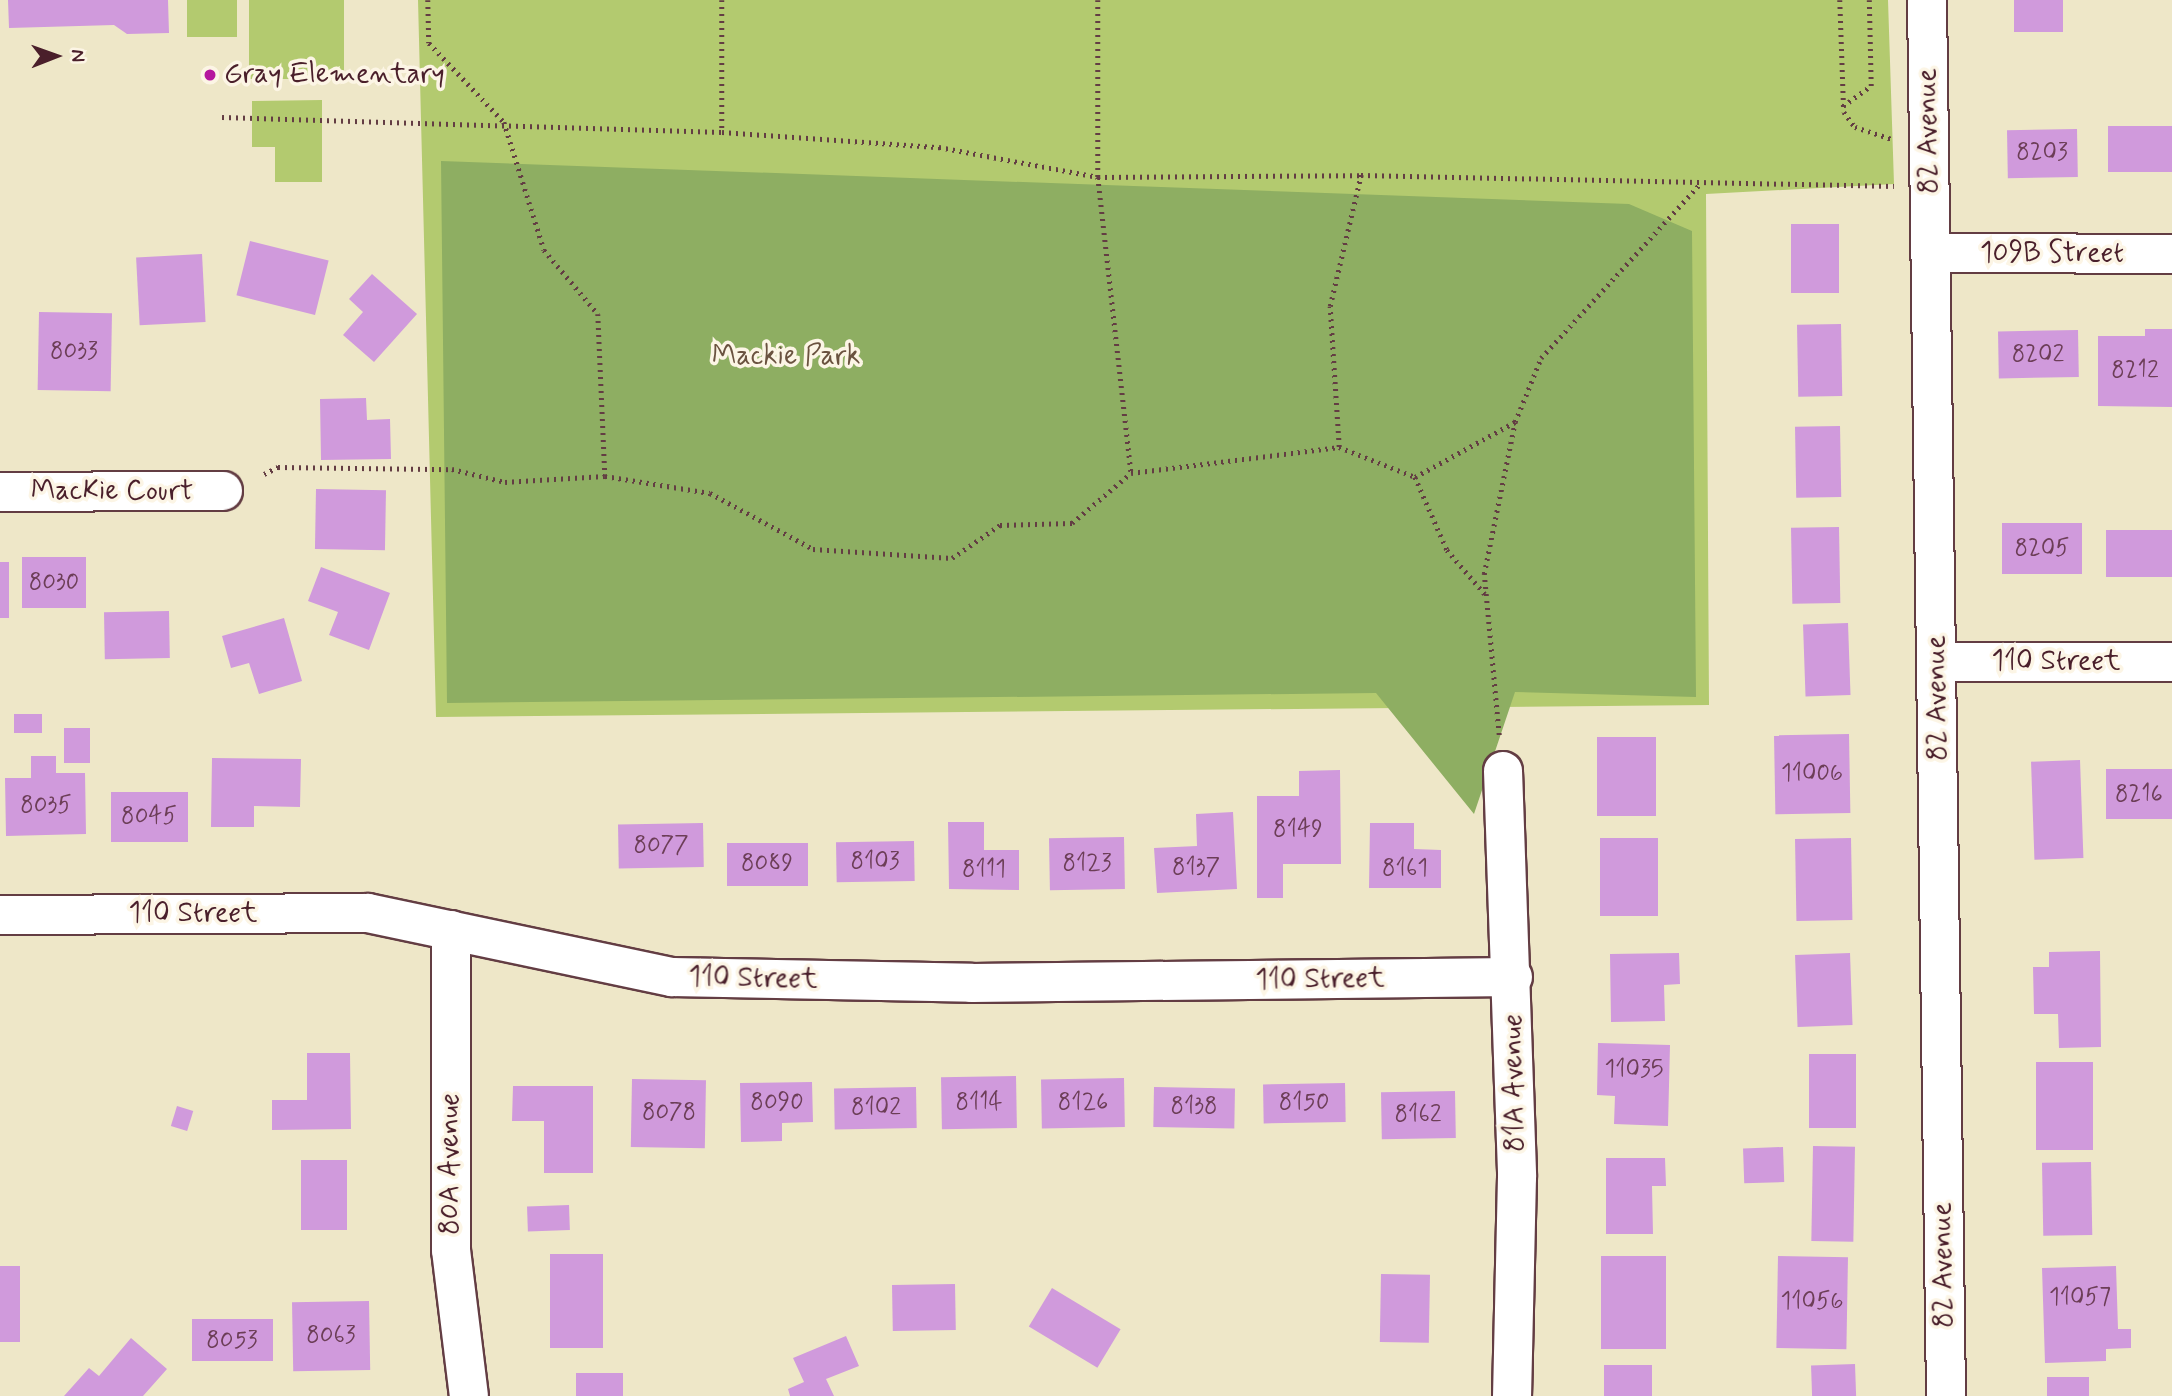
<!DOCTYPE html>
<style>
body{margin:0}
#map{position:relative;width:2172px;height:1396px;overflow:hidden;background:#eee7c8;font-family:Mynerve,sans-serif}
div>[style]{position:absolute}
.green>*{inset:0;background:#b3ca6f;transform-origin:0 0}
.forest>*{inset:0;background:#8eae62}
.building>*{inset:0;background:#d09adc;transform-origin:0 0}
.path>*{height:4.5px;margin-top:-2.25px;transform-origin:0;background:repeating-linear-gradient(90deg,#633d43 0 2px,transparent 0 7px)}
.roads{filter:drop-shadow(2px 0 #633d43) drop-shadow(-2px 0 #633d43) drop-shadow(0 2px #633d43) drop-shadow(0 -2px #633d43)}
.minor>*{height:38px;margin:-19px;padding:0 19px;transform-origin:19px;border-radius:19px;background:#fff}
.dots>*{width:19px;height:19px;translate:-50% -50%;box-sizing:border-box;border:4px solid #fcf5e5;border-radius:50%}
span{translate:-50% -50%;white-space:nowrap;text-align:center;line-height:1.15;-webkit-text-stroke:7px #fcf5e5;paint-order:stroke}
.number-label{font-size:24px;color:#6c3e57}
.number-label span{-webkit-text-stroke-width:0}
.poi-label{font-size:28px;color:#4a1f2b}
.left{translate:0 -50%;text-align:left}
.street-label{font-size:28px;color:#4a1f2b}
.park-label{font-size:28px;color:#6a523f}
.north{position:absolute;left:21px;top:21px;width:70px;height:70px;-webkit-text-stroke:5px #fcf5e5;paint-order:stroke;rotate:89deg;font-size:19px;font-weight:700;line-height:28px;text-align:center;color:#4a1f2b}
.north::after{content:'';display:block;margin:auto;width:24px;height:32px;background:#4a1f2b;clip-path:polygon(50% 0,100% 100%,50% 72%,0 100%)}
</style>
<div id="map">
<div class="green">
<i style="left:187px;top:0;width:50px;height:37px"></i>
<i style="left:249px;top:0;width:95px;height:79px"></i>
<i style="clip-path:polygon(418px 0,1888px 0,1894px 184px,1706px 194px,1709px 705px,436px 717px)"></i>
<i style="clip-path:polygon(322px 100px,322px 182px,275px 182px,275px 147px,252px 147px,252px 101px)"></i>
</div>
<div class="forest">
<i style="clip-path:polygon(441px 161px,1629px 204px,1692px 231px,1696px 697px,1515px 692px,1474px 814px,1376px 693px,447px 703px)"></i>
</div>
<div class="building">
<i style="clip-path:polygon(8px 0,168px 0,169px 33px,127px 34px,114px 25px,9px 28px)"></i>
<i style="left:2014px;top:0;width:49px;height:32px"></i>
<i style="left:2172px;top:126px;width:46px;height:64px;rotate:90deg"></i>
<i style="left:2077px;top:129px;width:48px;height:70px;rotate:89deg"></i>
<i style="left:1791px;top:224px;width:48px;height:69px"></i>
<i style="left:250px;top:241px;width:81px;height:56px;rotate:14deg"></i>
<i style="left:202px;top:254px;width:68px;height:66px;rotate:87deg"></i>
<i style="clip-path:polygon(372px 274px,417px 314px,374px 362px,343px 335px,363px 312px,349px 299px)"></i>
<i style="left:39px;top:312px;width:73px;height:78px;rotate:1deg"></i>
<i style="left:1841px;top:324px;width:72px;height:44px;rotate:89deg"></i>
<i style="clip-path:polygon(2145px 329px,2172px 329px,2172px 407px,2098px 406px,2098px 336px,2145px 336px)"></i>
<i style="left:2078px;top:330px;width:47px;height:80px;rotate:89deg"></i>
<i style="clip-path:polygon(366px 398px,367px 420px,390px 419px,391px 459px,321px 460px,320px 399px)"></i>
<i style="left:1840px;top:426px;width:71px;height:45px;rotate:89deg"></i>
<i style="left:316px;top:489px;width:70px;height:60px;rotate:1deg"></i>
<i style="left:2082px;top:523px;width:51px;height:80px;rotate:90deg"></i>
<i style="left:1839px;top:527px;width:76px;height:48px;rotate:89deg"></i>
<i style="left:2172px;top:530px;width:47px;height:66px;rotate:90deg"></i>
<i style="left:86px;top:557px;width:51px;height:64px;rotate:90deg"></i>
<i style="left:0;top:562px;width:9px;height:56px"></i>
<i style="clip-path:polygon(321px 567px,390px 593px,369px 650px,329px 635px,338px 612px,308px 601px)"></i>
<i style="left:169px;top:611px;width:47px;height:65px;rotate:89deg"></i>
<i style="clip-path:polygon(284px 618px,302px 681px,259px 694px,249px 663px,231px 668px,222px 636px)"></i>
<i style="left:1848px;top:623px;width:72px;height:45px;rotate:88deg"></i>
<i style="left:14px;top:714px;width:28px;height:19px"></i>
<i style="left:64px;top:728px;width:26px;height:35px"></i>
<i style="left:1849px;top:734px;width:79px;height:75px;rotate:89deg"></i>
<i style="left:1597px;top:737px;width:59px;height:79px"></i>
<i style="clip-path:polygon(31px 756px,56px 756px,56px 773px,85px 773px,86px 834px,6px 836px,5px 778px,31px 778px)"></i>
<i style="clip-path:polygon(212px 758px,301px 759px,300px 807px,254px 806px,254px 827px,211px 827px)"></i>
<i style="left:2080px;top:760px;width:98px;height:49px;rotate:88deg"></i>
<i style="left:2172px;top:769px;width:50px;height:66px;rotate:90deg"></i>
<i style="clip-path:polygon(1340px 770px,1341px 864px,1283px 864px,1283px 898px,1257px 898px,1257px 796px,1299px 796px,1299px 771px)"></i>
<i style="left:111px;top:792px;width:77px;height:50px"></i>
<i style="clip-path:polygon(1233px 812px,1237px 889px,1157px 893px,1154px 848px,1197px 846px,1196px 814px)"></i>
<i style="clip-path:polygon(948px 822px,984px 822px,984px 850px,1019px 850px,1019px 890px,949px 889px)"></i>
<i style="left:703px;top:823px;width:44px;height:85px;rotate:89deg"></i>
<i style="clip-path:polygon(1370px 823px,1414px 823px,1414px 849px,1441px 850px,1441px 888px,1369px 888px)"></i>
<i style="left:1124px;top:837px;width:52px;height:75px;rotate:89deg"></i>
<i style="left:1600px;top:838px;width:58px;height:78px"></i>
<i style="left:1851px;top:838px;width:82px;height:56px;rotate:89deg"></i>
<i style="left:914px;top:841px;width:40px;height:78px;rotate:89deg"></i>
<i style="left:727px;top:843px;width:81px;height:43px"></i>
<i style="clip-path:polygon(2100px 951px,2101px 1047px,2059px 1048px,2058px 1014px,2034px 1014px,2033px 967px,2049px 967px,2049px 952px)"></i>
<i style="clip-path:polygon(1679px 953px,1680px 984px,1664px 985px,1665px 1021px,1611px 1022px,1610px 954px)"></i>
<i style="left:1850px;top:953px;width:72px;height:55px;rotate:88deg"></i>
<i style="clip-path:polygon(1598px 1043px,1670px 1045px,1668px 1126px,1614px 1124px,1615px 1096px,1597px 1095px)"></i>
<i style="clip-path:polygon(307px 1053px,350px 1053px,351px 1129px,272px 1130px,272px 1100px,307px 1100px)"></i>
<i style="left:1809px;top:1054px;width:47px;height:74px"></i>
<i style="left:2036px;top:1062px;width:57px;height:88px"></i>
<i style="left:1016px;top:1076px;width:52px;height:75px;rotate:89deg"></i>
<i style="left:1124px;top:1078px;width:49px;height:83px;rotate:89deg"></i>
<i style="left:632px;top:1079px;width:74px;height:68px;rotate:1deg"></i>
<i style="clip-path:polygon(812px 1082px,813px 1122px,782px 1123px,782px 1141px,741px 1142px,740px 1083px)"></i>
<i style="left:1345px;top:1083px;width:39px;height:82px;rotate:89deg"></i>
<i style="clip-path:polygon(513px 1086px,593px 1086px,593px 1173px,544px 1173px,544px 1121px,512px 1121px)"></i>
<i style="left:916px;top:1087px;width:41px;height:82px;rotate:89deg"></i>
<i style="left:1154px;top:1087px;width:81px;height:40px;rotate:1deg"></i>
<i style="left:1455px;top:1091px;width:47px;height:74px;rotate:89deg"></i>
<i style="left:177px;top:1106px;width:17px;height:21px;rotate:17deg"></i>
<i style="left:1813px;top:1146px;width:42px;height:95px;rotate:1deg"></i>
<i style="left:1783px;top:1147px;width:35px;height:40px;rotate:88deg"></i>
<i style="clip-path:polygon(1606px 1158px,1665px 1158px,1666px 1186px,1652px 1186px,1653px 1234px,1606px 1234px)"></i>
<i style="left:301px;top:1160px;width:46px;height:70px"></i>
<i style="left:2091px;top:1162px;width:73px;height:49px;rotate:89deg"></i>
<i style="left:569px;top:1205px;width:25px;height:42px;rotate:88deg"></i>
<i style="left:550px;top:1254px;width:53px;height:94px"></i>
<i style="left:1601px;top:1256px;width:65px;height:93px"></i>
<i style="left:1778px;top:1256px;width:70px;height:92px;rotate:1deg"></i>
<i style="left:0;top:1266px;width:20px;height:76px"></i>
<i style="clip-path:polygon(2116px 1266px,2118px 1329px,2131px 1329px,2131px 1348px,2106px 1349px,2106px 1361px,2045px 1363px,2042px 1268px)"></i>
<i style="left:1381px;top:1274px;width:49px;height:68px;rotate:1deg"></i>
<i style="left:955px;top:1284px;width:46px;height:63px;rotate:89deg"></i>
<i style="left:1052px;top:1288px;width:80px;height:45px;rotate:31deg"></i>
<i style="left:369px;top:1301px;width:69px;height:77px;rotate:89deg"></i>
<i style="left:273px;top:1319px;width:42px;height:81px;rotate:90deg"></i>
<i style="clip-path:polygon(846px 1336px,859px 1366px,826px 1379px,834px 1396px,790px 1396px,788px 1389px,804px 1382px,793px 1358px)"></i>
<i style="clip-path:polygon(131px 1338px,167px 1369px,143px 1396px,64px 1396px,89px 1368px,99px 1376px)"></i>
<i style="left:1855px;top:1364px;width:32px;height:44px;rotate:88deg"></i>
<i style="left:1652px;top:1365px;width:31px;height:48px;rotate:90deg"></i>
<i style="left:576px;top:1373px;width:47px;height:23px"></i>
<i style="left:2047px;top:1377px;width:42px;height:19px"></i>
</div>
<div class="path">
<i style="left:428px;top:0;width:43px;rotate:88.7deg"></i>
<i style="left:429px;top:43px;width:109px;rotate:46.5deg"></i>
<i style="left:504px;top:122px;width:134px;rotate:72.6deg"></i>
<i style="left:544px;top:250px;width:84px;rotate:49.8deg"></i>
<i style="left:598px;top:314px;width:162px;rotate:87.5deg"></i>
<i style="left:605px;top:476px;width:106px;rotate:9.2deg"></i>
<i style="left:710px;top:493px;width:117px;rotate:28.5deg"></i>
<i style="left:813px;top:549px;width:139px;rotate:3.7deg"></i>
<i style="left:952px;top:558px;width:58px;rotate:-34.5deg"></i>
<i style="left:1000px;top:525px;width:72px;rotate:-1.6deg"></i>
<i style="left:1072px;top:523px;width:77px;rotate:-40.3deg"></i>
<i style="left:1131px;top:473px;width:210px;rotate:-7.1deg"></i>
<i style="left:1339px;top:447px;width:82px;rotate:21.5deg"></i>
<i style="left:1415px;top:477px;width:80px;rotate:66.3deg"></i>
<i style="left:1447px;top:550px;width:58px;rotate:49.2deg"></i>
<i style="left:722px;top:0;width:132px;rotate:90deg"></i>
<i style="left:1098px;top:0;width:177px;rotate:90deg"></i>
<i style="left:1098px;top:177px;width:298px;rotate:83.6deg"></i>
<i style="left:1840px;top:0;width:112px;rotate:88deg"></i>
<i style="left:1844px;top:112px;width:19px;rotate:54deg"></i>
<i style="left:1855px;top:127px;width:40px;rotate:18deg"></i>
<i style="left:1843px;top:106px;width:34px;rotate:-36deg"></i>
<i style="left:1871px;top:86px;width:86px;rotate:-91.3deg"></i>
<i style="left:222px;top:117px;width:500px;rotate:1.72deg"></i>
<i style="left:722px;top:132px;width:218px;rotate:4deg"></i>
<i style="left:939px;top:147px;width:162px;rotate:10.7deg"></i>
<i style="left:1098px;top:177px;width:263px;rotate:-0.4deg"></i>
<i style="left:1361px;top:175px;width:533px;rotate:1.18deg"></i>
<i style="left:1339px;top:447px;width:141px;rotate:-93.7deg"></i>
<i style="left:1330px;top:306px;width:135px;rotate:-76.7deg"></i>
<i style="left:264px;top:474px;width:16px;rotate:-27deg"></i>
<i style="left:278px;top:467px;width:174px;rotate:0.7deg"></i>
<i style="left:452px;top:469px;width:55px;rotate:13.8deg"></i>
<i style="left:505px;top:482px;width:100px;rotate:-3.4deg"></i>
<i style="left:1415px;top:477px;width:114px;rotate:-28.8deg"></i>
<i style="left:1499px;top:735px;width:162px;rotate:-95.3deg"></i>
<i style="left:1484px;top:574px;width:155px;rotate:-78.5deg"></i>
<i style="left:1515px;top:422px;width:69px;rotate:-67.9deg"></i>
<i style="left:1541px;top:358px;width:237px;rotate:-47.6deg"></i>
</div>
<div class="roads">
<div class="minor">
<i style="left:1927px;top:0;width:1396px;rotate:89.22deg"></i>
<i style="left:1931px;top:253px;width:241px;rotate:0.2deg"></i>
<i style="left:0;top:492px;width:223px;rotate:-0.3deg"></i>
<i style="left:1940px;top:662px;width:232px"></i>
<i style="left:1503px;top:771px;width:406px;rotate:88deg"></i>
<i style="left:1517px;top:1177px;width:219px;rotate:91.3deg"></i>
<i style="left:0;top:915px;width:368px;rotate:-0.3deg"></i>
<i style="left:368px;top:913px;width:311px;rotate:11.9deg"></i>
<i style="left:672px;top:977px;width:300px;rotate:1.1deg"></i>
<i style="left:972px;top:983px;width:541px;rotate:-0.64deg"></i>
<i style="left:451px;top:930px;width:320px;rotate:90deg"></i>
<i style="left:451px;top:1250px;width:147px;rotate:83deg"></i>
</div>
</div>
<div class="dots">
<i style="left:210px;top:75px;background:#b5179e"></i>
</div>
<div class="number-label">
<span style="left:2042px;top:153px">8203</span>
<span style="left:74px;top:352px">8033</span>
<span style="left:2038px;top:355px">8202</span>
<span style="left:2135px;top:371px">8212</span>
<span style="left:2042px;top:549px">8205</span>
<span style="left:54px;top:583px">8030</span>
<span style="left:1812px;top:774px">11006</span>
<span style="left:2139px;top:795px">8216</span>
<span style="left:46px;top:806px">8035</span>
<span style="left:149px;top:817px">8045</span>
<span style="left:1298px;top:830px">8149</span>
<span style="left:661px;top:846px">8077</span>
<span style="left:875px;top:862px">8103</span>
<span style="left:767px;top:864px">8089</span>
<span style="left:1087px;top:864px">8123</span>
<span style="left:1196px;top:868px">8137</span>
<span style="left:1405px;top:869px">8161</span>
<span style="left:984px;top:870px">8111</span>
<span style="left:1634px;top:1070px">11035</span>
<span style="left:777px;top:1103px">8090</span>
<span style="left:979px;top:1103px">8114</span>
<span style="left:1083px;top:1103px">8126</span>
<span style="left:1304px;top:1103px">8150</span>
<span style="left:1194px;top:1107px">8138</span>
<span style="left:876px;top:1108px">8102</span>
<span style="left:669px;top:1113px">8078</span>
<span style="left:1418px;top:1115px">8162</span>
<span style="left:2080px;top:1298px">11057</span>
<span style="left:1812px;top:1302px">11056</span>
<span style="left:331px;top:1336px">8063</span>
<span style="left:232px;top:1341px">8053</span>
</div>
<div class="poi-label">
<span class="left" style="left:224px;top:75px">Gray Elementary</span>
</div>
<div class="street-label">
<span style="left:1929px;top:131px;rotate:-91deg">82 Avenue</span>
<span style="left:2052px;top:254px">109B Street</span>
<span style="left:112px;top:492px">MacKie Court</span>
<span style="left:2056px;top:662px">110 Street</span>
<span style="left:1938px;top:698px;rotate:-91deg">82 Avenue</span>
<span style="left:193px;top:914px">110 Street</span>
<span style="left:753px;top:979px;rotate:1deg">110 Street</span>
<span style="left:1320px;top:980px;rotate:-1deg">110 Street</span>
<span style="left:1515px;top:1083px;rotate:-91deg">81A Avenue</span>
<span style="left:451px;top:1164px;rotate:-90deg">80A Avenue</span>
<span style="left:1944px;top:1265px;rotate:-91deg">82 Avenue</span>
</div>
<div class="park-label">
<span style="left:786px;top:357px">Mackie Park</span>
</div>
<div class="north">N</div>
</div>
